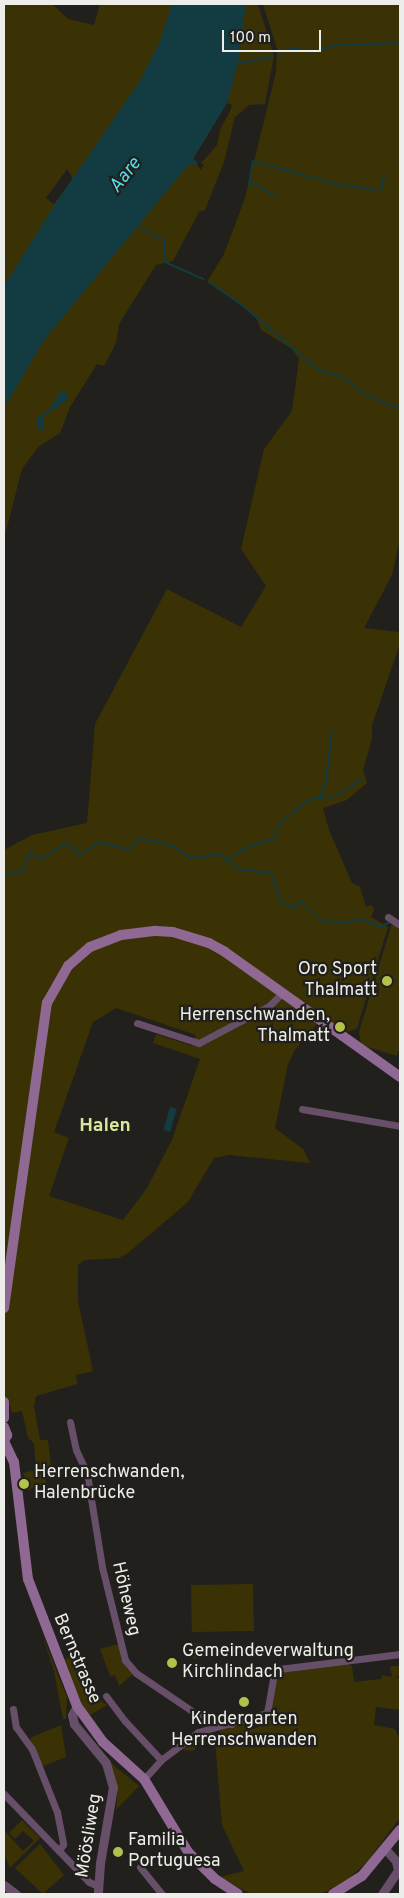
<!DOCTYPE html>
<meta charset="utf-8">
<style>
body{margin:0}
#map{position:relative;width:404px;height:1898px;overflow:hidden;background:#21201c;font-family:Overpass,sans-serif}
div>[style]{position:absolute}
.green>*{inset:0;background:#3a3204;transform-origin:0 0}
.water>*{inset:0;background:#123c41;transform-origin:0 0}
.stream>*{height:2px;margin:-1px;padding:0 1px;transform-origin:1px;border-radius:1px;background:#123c41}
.minor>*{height:7px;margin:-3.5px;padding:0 3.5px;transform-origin:3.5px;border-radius:3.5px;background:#674f6a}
.tertiary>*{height:9px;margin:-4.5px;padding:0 4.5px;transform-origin:4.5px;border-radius:4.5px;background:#674f6a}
.secondary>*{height:10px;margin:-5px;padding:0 5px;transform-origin:5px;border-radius:5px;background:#8f6993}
.dots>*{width:14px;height:14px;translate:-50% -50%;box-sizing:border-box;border:2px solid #21201c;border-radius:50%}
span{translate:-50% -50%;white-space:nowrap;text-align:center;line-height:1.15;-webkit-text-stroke:4.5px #21201c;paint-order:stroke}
.poi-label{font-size:18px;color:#ededea}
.right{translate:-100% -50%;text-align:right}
.left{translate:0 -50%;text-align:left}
.street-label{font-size:18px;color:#ededea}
.water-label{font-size:19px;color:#56dbec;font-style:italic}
.neighbourhood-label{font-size:19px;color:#dae79a;font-weight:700}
.frame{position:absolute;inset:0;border:5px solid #ededea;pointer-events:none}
.scale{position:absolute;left:222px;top:30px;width:99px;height:22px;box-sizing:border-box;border:2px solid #ededea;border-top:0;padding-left:6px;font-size:15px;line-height:18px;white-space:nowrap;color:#ededea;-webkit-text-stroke:4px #21201c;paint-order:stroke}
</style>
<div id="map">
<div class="green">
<i style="clip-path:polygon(evenodd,4px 4px,52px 4px,68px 19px,94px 25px,100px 4px,258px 4px,274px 56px,265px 104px,249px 105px,235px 117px,224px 162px,205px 210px,199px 212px,173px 261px,156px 265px,119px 324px,116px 343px,104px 366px,97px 364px,70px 407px,60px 433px,38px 447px,22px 469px,4px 539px,4px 4px,227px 103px,232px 105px,230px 111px,220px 130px,217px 145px,201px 163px,204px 165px,201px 170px,193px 159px,227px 103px,4px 4px,67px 169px,73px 179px,54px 204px,46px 198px,67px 169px)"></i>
<i style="clip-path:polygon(evenodd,263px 4px,400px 4px,400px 539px,392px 575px,364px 628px,400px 632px,400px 644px,372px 725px,372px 739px,363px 770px,367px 783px,347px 800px,323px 808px,329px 830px,352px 883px,360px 887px,366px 907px,372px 905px,374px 910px,371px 917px,388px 927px,357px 1028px,348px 1032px,323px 1017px,295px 1050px,288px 1064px,275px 1128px,303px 1149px,310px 1163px,229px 1155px,214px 1158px,188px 1202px,128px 1253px,119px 1258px,85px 1260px,78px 1265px,78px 1301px,93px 1371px,76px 1375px,77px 1384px,36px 1396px,34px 1406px,40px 1440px,48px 1440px,51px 1465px,44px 1477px,48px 1485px,36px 1485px,28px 1491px,23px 1473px,36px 1470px,34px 1443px,28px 1438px,22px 1411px,12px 1413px,9px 1402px,4px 1404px,4px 850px,32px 835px,87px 823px,95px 724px,167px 589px,241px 627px,266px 586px,241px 549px,264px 449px,292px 411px,299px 359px,292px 349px,261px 330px,257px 319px,240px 304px,207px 282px,224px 254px,245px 198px,276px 72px,277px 49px,263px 4px,116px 1008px,196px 1035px,192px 1046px,156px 1034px,153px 1043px,200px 1059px,172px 1140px,147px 1188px,123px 1220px,49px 1196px,69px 1138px,54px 1132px,93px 1022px,116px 1008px)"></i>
<i style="clip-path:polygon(392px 923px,400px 930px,400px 1045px,397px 1056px,361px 1045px,359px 1032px)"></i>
<i style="left:253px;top:1584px;width:47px;height:62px;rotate:89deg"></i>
<i style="clip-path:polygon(41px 1632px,67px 1697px,66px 1719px,63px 1719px,54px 1671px)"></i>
<i style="clip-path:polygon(192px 1643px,206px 1644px,209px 1651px,203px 1652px,201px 1658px,193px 1659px)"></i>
<i style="clip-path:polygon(118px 1644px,133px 1674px,119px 1686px,115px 1675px,110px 1676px,100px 1649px)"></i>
<i style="clip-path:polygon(83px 1654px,90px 1694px,107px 1705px,90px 1715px,84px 1708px,62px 1660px)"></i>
<i style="clip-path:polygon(347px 1664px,352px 1666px,354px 1682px,381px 1679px,382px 1675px,392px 1677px,390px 1666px,400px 1666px,400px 1675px,395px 1678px,400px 1678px,400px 1710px,376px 1707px,374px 1725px,395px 1729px,400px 1740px,400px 1818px,366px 1863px,349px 1878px,327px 1891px,318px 1894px,253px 1894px,245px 1891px,220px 1877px,244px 1871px,222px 1825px,215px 1741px,222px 1728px,220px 1712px,263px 1717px,264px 1720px,251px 1724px,247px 1730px,257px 1728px,271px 1715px,276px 1676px,281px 1671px)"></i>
<i style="clip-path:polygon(61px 1725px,66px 1757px,41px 1767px,30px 1738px)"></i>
<i style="clip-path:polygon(214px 1731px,199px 1741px,194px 1751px,183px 1750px,195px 1737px)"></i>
<i style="clip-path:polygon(111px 1763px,139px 1786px,116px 1810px,118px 1788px)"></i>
<i style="clip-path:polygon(18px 1816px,40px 1838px,10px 1868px,4px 1854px,4px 1830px,23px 1851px,34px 1841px,23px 1831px,15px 1839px,9px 1833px,22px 1820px)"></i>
<i style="clip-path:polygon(40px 1844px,64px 1875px,43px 1894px,15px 1868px)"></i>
</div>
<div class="water">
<i style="clip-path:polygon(172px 4px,246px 4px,238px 63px,227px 103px,193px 159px,198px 162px,196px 165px,191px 164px,184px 170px,44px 340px,4px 408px,4px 286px,55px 204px,139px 82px,159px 44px)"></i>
<i style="clip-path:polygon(61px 391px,67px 393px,67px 400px,44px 416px,43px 430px,37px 430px,37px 417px,49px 410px)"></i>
<i style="left:170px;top:1107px;width:7px;height:24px;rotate:16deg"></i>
</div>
<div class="stream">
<i style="left:280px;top:53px;width:14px;rotate:-21deg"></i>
<i style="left:293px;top:48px;width:17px;rotate:13deg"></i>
<i style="left:310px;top:52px;width:29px;rotate:-14deg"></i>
<i style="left:338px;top:45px;width:62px;rotate:-1.8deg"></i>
<i style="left:235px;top:64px;width:38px;rotate:-11deg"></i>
<i style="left:253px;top:161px;width:86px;rotate:15.5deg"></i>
<i style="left:336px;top:184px;width:42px;rotate:8.1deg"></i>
<i style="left:253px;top:161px;width:23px;rotate:100deg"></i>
<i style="left:249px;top:184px;width:8px;rotate:7deg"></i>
<i style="left:257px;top:185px;width:24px;rotate:33deg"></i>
<i style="left:382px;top:190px;width:16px;rotate:-83deg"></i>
<i style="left:139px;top:226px;width:29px;rotate:31deg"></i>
<i style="left:164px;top:241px;width:21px;rotate:87deg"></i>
<i style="left:165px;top:262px;width:42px;rotate:24.1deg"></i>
<i style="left:209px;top:282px;width:39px;rotate:35deg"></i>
<i style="left:241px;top:304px;width:100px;rotate:40.5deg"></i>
<i style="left:317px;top:369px;width:28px;rotate:17deg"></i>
<i style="left:344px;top:377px;width:24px;rotate:42deg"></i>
<i style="left:362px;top:393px;width:41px;rotate:22.8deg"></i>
<i style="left:319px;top:798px;width:17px;rotate:-66deg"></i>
<i style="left:326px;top:782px;width:53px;rotate:-83.5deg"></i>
<i style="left:228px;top:860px;width:19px;rotate:-35deg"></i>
<i style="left:244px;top:849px;width:33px;rotate:-20deg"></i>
<i style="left:275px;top:838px;width:13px;rotate:-77deg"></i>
<i style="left:278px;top:825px;width:39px;rotate:-40deg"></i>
<i style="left:308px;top:800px;width:28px;rotate:-10deg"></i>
<i style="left:336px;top:795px;width:31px;rotate:-31deg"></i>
<i style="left:4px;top:875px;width:21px;rotate:-14deg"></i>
<i style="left:24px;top:870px;width:19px;rotate:-72deg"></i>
<i style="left:30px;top:852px;width:13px;rotate:32deg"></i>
<i style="left:41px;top:859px;width:31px;rotate:-32deg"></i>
<i style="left:67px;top:843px;width:18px;rotate:43deg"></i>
<i style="left:80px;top:855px;width:23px;rotate:-34deg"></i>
<i style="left:99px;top:842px;width:30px;rotate:14deg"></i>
<i style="left:128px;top:849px;width:16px;rotate:-43deg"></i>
<i style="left:140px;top:838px;width:33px;rotate:12deg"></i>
<i style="left:172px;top:845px;width:22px;rotate:36deg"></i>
<i style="left:190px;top:858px;width:30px;rotate:-8deg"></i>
<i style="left:220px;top:854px;width:23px;rotate:40deg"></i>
<i style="left:238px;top:869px;width:33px;rotate:7deg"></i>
<i style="left:271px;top:873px;width:31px;rotate:71deg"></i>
<i style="left:281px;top:902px;width:15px;rotate:23deg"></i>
<i style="left:295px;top:908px;width:9px;rotate:-49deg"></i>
<i style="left:301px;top:901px;width:27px;rotate:45deg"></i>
<i style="left:320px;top:920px;width:22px;rotate:8deg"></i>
<i style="left:342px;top:923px;width:20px;rotate:-11deg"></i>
<i style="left:362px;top:919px;width:20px;rotate:24deg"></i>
<i style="left:380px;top:927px;width:11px;rotate:-27deg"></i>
</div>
<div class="minor">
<i style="left:388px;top:917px;width:14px;rotate:34deg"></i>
<i style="left:137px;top:1023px;width:65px;rotate:17.9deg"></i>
<i style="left:199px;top:1043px;width:79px;rotate:-27.9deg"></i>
<i style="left:269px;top:1006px;width:18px;rotate:-45deg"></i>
<i style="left:302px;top:1109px;width:99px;rotate:9.8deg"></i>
<i style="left:70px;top:1422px;width:29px;rotate:78deg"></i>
<i style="left:76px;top:1450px;width:26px;rotate:65deg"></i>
<i style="left:87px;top:1474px;width:94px;rotate:80.8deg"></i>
<i style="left:102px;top:1567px;width:96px;rotate:76.1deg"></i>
<i style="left:125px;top:1660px;width:17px;rotate:50deg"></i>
<i style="left:136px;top:1673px;width:71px;rotate:34.1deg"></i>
<i style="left:195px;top:1713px;width:38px;rotate:17deg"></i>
<i style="left:106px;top:1696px;width:31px;rotate:53deg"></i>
<i style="left:125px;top:1721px;width:53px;rotate:47.3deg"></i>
<i style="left:13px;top:1709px;width:18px;rotate:81deg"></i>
<i style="left:16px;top:1727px;width:27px;rotate:54deg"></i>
<i style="left:32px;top:1749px;width:68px;rotate:68.4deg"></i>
<i style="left:57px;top:1812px;width:33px;rotate:79deg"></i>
<i style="left:63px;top:1844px;width:8px;rotate:120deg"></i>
<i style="left:144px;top:1779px;width:25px;rotate:-48deg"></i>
<i style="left:161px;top:1760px;width:46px;rotate:-37.1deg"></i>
<i style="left:198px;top:1732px;width:72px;rotate:-15.4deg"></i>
<i style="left:267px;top:1713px;width:39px;rotate:-80deg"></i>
<i style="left:274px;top:1675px;width:8px;rotate:-50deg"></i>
<i style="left:279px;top:1669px;width:122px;rotate:-7.1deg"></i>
<i style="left:4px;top:1794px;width:122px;rotate:46deg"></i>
<i style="left:89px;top:1882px;width:10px;rotate:24deg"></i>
<i style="left:140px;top:1867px;width:35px;rotate:51deg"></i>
</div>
<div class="tertiary">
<i style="left:77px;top:1706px;width:10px;rotate:119deg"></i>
<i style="left:72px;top:1715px;width:9px;rotate:77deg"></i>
<i style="left:74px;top:1724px;width:50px;rotate:50.6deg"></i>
<i style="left:106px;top:1763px;width:25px;rotate:74deg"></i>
<i style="left:113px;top:1787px;width:77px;rotate:99.7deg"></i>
<i style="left:100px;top:1863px;width:31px;rotate:94deg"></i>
<i style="left:4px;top:1885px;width:15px;rotate:37deg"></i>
<i style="left:382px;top:1894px;width:29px;rotate:-56deg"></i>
<i style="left:398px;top:1870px;width:9px;rotate:-103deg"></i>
<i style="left:396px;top:1861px;width:15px;rotate:-132deg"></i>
</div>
<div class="secondary">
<i style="left:4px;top:1308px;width:308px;rotate:-82deg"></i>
<i style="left:47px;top:1003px;width:43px;rotate:-60.4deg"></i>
<i style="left:68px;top:966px;width:29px;rotate:-41deg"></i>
<i style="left:90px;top:947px;width:33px;rotate:-21deg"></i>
<i style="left:121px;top:935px;width:35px;rotate:-7deg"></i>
<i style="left:156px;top:931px;width:17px;rotate:3deg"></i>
<i style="left:173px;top:932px;width:38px;rotate:17deg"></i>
<i style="left:209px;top:943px;width:18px;rotate:29deg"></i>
<i style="left:225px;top:952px;width:215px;rotate:35.5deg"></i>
<i style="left:4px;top:1402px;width:16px;rotate:90deg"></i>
<i style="left:4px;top:1427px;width:9px;rotate:69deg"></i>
<i style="left:7px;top:1435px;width:7px;rotate:117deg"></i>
<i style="left:4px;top:1441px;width:23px;rotate:65deg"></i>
<i style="left:14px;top:1462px;width:118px;rotate:83.2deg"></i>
<i style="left:28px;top:1579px;width:136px;rotate:68.9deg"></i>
<i style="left:77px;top:1706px;width:44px;rotate:54.2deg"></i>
<i style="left:103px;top:1742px;width:55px;rotate:42.1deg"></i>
<i style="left:144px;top:1779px;width:85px;rotate:58.9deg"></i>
<i style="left:188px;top:1852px;width:38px;rotate:45deg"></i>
<i style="left:215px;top:1879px;width:27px;rotate:33deg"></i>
<i style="left:333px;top:1894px;width:34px;rotate:-32deg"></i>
<i style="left:362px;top:1876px;width:60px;rotate:-50.4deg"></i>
</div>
<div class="dots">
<i style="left:387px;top:981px;background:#b3c24b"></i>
<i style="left:340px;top:1027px;background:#b3c24b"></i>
<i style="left:24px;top:1484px;background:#b3c24b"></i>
<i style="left:172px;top:1663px;background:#b3c24b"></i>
<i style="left:244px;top:1702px;background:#b3c24b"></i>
<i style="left:118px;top:1852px;background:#b3c24b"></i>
</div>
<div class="poi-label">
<span class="right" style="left:377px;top:981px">Oro Sport<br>Thalmatt</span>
<span class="right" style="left:330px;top:1027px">Herrenschwanden,<br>Thalmatt</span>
<span class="left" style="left:34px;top:1484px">Herrenschwanden,<br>Halenbrücke</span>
<span class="left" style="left:182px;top:1663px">Gemeindeverwaltung<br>Kirchlindach</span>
<span style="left:244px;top:1731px">Kindergarten<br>Herrenschwanden</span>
<span class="left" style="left:128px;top:1852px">Familia<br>Portuguesa</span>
</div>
<div class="street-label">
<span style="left:125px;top:1599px;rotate:77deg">Höheweg</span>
<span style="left:76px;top:1659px;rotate:67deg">Bernstrasse</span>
<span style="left:90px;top:1836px;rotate:-81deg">Möösliweg</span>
</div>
<div class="water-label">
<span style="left:126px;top:176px;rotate:-52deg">Aare</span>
</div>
<div class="neighbourhood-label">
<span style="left:105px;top:1127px">Halen</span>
</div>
<div class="frame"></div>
<div class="scale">100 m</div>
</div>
